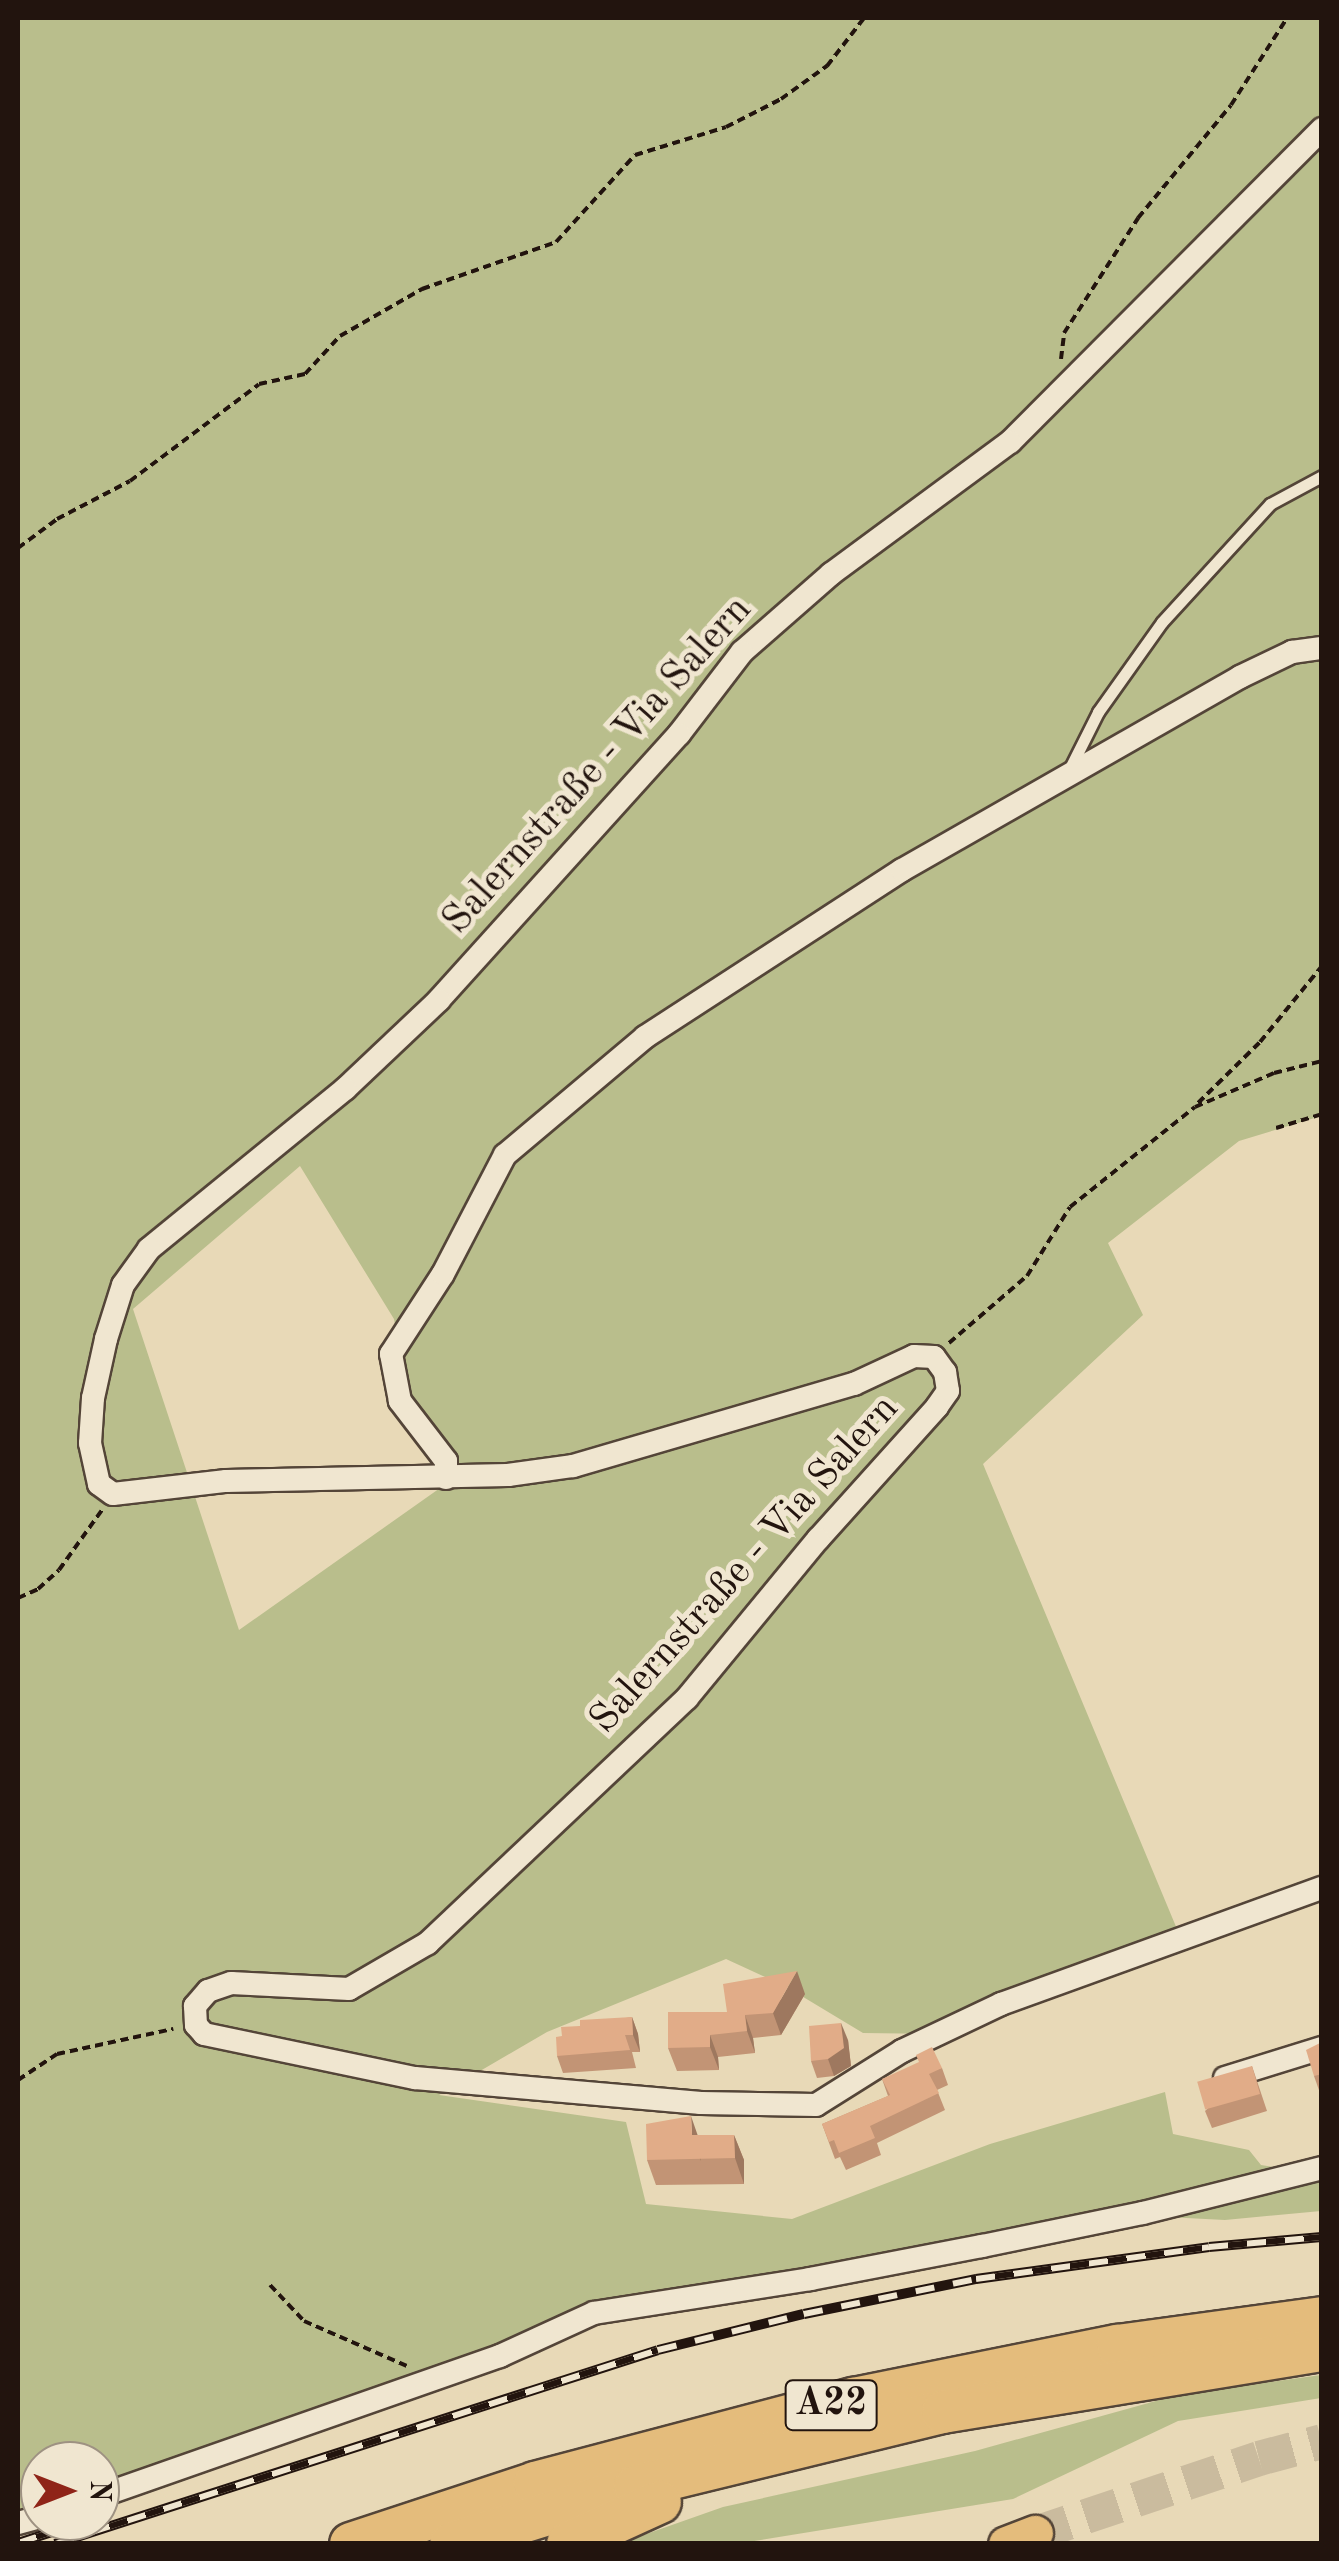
<!DOCTYPE html>
<meta charset="utf-8">
<style>
body{margin:0}
#map{position:relative;width:1339px;height:2561px;overflow:hidden;background:#e8d9b7;font-family:"Old Standard TT",serif}
div>[style]{position:absolute}
.green>*{inset:0;background:#b9be8c}
.primary-tunnel>*{height:35px;margin-top:-17.5px;transform-origin:0;background:repeating-linear-gradient(90deg,#cabb9e 0 35px,transparent 0 53px)}
.path>*{height:4px;margin-top:-2px;transform-origin:0;background:repeating-linear-gradient(90deg,#22140e 0 8px,transparent 0 13px)}
.roads{filter:drop-shadow(2px 0 #544538) drop-shadow(-2px 0 #544538) drop-shadow(0 2px #544538) drop-shadow(0 -2px #544538)}
.lane>*{height:11px;margin:-5.5px;padding:0 5.5px;transform-origin:5.5px;border-radius:5.5px;background:#f0e6d0}
.street>*{height:22px;margin:-11px;padding:0 11px;transform-origin:11px;border-radius:11px;background:#f0e6d0}
.primary>*{height:35px;margin:-17.5px;padding:0 17.5px;transform-origin:17.5px;border-radius:17.5px;background:#e4bc7c}
.highway>*{height:42px;margin:-21px;padding:0 21px;transform-origin:21px;border-radius:21px;background:#e4bc7c}
.rail>*{height:10px;margin-top:-5px;transform-origin:0;background:repeating-linear-gradient(90deg,#f0e6d0 0 19px,#22140e 0 38px);box-sizing:border-box;border-block:2px solid #22140e}
.wall>*{inset:0;background:#c29475}
.shaded-wall>*{inset:0;background:#9e785f}
.building>*{inset:0;background:#e1ac88;transform-origin:0 0}
span{translate:-50% -50%;white-space:nowrap;text-align:center;line-height:1.15;-webkit-text-stroke:10px #f0e6d0;paint-order:stroke}
.shield-label span{padding:2px 8px;background:#f0e6d0;border:2px solid;border-radius:8px;-webkit-text-stroke-width:0}
.shield-label{font-size:38px;color:#22140e;font-weight:700}
.street-label{font-size:40px;color:#22140e}
.frame{position:absolute;inset:0;border:20px solid #22140e;pointer-events:none}
.north{position:absolute;left:20px;top:2441px;width:100px;height:100px;box-sizing:border-box;background:#f0e6d0;border:2px solid #9e9282;border-radius:50%;rotate:90deg;font-size:28px;font-weight:700;line-height:40px;text-align:center;color:#22140e}
.north::after{content:'';display:block;margin:auto;width:35px;height:45px;background:#8f2418;clip-path:polygon(50% 0,100% 100%,50% 72%,0 100%)}
</style>
<div id="map">
<div class="green">
<i style="clip-path:polygon(evenodd,18px 18px,1321px 18px,1321px 1116px,1239px 1141px,1108px 1243px,1143px 1315px,983px 1464px,1182px 1941px,939px 2034px,863px 2033px,785px 1986px,726px 1959px,547px 2032px,439px 2095px,626px 2122px,646px 2204px,792px 2219px,990px 2144px,1165px 2092px,1173px 2134px,1249px 2150px,1261px 2165px,1300px 2171px,1321px 2168px,1321px 2211px,1225px 2220px,1108px 2214px,787px 2279px,600px 2304px,100px 2493px,100px 2461px,40px 2461px,40px 2508px,18px 2510px,18px 18px,300px 1166px,394px 1319px,409px 1406px,441px 1454px,467px 1469px,239px 1630px,133px 1309px,300px 1166px)"></i>
<i style="clip-path:polygon(1321px 2375px,1321px 2398px,1178px 2421px,1013px 2499px,742px 2543px,618px 2544px,723px 2507px,975px 2451px,1181px 2394px)"></i>
</div>
<div class="primary-tunnel">
<i style="left:1035px;top:2533px;width:236px;rotate:-18.5deg"></i>
<i style="left:1259px;top:2458px;width:65px;rotate:-15.1deg"></i>
</div>
<div class="path">
<i style="left:1061px;top:359px;width:26px;rotate:-83deg"></i>
<i style="left:1064px;top:333px;width:137px;rotate:-57.2deg"></i>
<i style="left:1138px;top:218px;width:146px;rotate:-50.5deg"></i>
<i style="left:1231px;top:105px;width:103px;rotate:-57.2deg"></i>
<i style="left:18px;top:548px;width:49px;rotate:-36.6deg"></i>
<i style="left:57px;top:519px;width:82px;rotate:-27.5deg"></i>
<i style="left:130px;top:481px;width:161px;rotate:-36.9deg"></i>
<i style="left:259px;top:384px;width:47px;rotate:-12.3deg"></i>
<i style="left:305px;top:374px;width:52px;rotate:-47.4deg"></i>
<i style="left:340px;top:336px;width:95px;rotate:-29.8deg"></i>
<i style="left:422px;top:289px;width:142px;rotate:-19.3deg"></i>
<i style="left:556px;top:242px;width:118px;rotate:-47.8deg"></i>
<i style="left:635px;top:155px;width:95px;rotate:-17.1deg"></i>
<i style="left:726px;top:127px;width:62px;rotate:-27deg"></i>
<i style="left:781px;top:99px;width:57px;rotate:-35.7deg"></i>
<i style="left:827px;top:66px;width:61px;rotate:-52.4deg"></i>
<i style="left:1198px;top:1103px;width:87px;rotate:-44.5deg"></i>
<i style="left:1260px;top:1042px;width:98px;rotate:-50.8deg"></i>
<i style="left:1276px;top:1128px;width:48px;rotate:-16.9deg"></i>
<i style="left:949px;top:1343px;width:103px;rotate:-40.7deg"></i>
<i style="left:1027px;top:1276px;width:81px;rotate:-58.1deg"></i>
<i style="left:1070px;top:1207px;width:160px;rotate:-38.7deg"></i>
<i style="left:1195px;top:1107px;width:86px;rotate:-23.3deg"></i>
<i style="left:1274px;top:1073px;width:49px;rotate:-14deg"></i>
<i style="left:18px;top:1598px;width:22px;rotate:-24deg"></i>
<i style="left:38px;top:1589px;width:28px;rotate:-42deg"></i>
<i style="left:59px;top:1570px;width:74px;rotate:-54.4deg"></i>
<i style="left:18px;top:2080px;width:47px;rotate:-33.7deg"></i>
<i style="left:57px;top:2054px;width:119px;rotate:-12.2deg"></i>
<i style="left:270px;top:2285px;width:50px;rotate:46.6deg"></i>
<i style="left:304px;top:2321px;width:112px;rotate:23.6deg"></i>
<i style="left:770px;top:2544px;width:1px;rotate:-90deg"></i>
</div>
<div class="roads">
<div class="lane">
<i style="left:1068px;top:772px;width:67px;rotate:-63.4deg"></i>
<i style="left:1098px;top:712px;width:110px;rotate:-54.6deg"></i>
<i style="left:1162px;top:622px;width:160px;rotate:-47.5deg"></i>
<i style="left:1270px;top:504px;width:59px;rotate:-28.3deg"></i>
</div>
<div class="street">
<i style="left:1322px;top:129px;width:442px;rotate:134.9deg"></i>
<i style="left:1010px;top:442px;width:222px;rotate:143.6deg"></i>
<i style="left:831px;top:574px;width:118px;rotate:138.8deg"></i>
<i style="left:742px;top:652px;width:103px;rotate:127.5deg"></i>
<i style="left:679px;top:734px;width:358px;rotate:132.1deg"></i>
<i style="left:439px;top:1000px;width:129px;rotate:136.6deg"></i>
<i style="left:345px;top:1089px;width:253px;rotate:140.8deg"></i>
<i style="left:149px;top:1249px;width:44px;rotate:125.8deg"></i>
<i style="left:123px;top:1285px;width:57px;rotate:107.5deg"></i>
<i style="left:106px;top:1339px;width:60px;rotate:102.4deg"></i>
<i style="left:93px;top:1398px;width:45px;rotate:93.8deg"></i>
<i style="left:90px;top:1443px;width:42px;rotate:77.6deg"></i>
<i style="left:99px;top:1484px;width:17px;rotate:36deg"></i>
<i style="left:113px;top:1494px;width:114px;rotate:-6.6deg"></i>
<i style="left:226px;top:1481px;width:282px;rotate:-1.2deg"></i>
<i style="left:508px;top:1475px;width:66px;rotate:-7.9deg"></i>
<i style="left:573px;top:1466px;width:293px;rotate:-16.3deg"></i>
<i style="left:854px;top:1384px;width:66px;rotate:-25deg"></i>
<i style="left:914px;top:1356px;width:20px;rotate:3deg"></i>
<i style="left:934px;top:1357px;width:19px;rotate:54deg"></i>
<i style="left:945px;top:1372px;width:19px;rotate:81deg"></i>
<i style="left:948px;top:1391px;width:19px;rotate:125deg"></i>
<i style="left:937px;top:1407px;width:178px;rotate:132deg"></i>
<i style="left:818px;top:1539px;width:206px;rotate:129.5deg"></i>
<i style="left:687px;top:1698px;width:357px;rotate:136.6deg"></i>
<i style="left:428px;top:1943px;width:91px;rotate:149.8deg"></i>
<i style="left:349px;top:1989px;width:118px;rotate:-177.1deg"></i>
<i style="left:231px;top:1983px;width:24px;rotate:161deg"></i>
<i style="left:208px;top:1991px;width:20px;rotate:131deg"></i>
<i style="left:195px;top:2006px;width:19px;rotate:87deg"></i>
<i style="left:196px;top:2025px;width:12px;rotate:48deg"></i>
<i style="left:204px;top:2034px;width:216px;rotate:11.8deg"></i>
<i style="left:415px;top:2078px;width:287px;rotate:5deg"></i>
<i style="left:701px;top:2103px;width:115px;rotate:1deg"></i>
<i style="left:816px;top:2105px;width:102px;rotate:-32.1deg"></i>
<i style="left:902px;top:2051px;width:110px;rotate:-25.4deg"></i>
<i style="left:1001px;top:2004px;width:341px;rotate:-19.9deg"></i>
<i style="left:446px;top:1478px;width:17px;rotate:-90deg"></i>
<i style="left:446px;top:1461px;width:76px;rotate:-127.5deg"></i>
<i style="left:400px;top:1401px;width:48px;rotate:-100.8deg"></i>
<i style="left:391px;top:1354px;width:95px;rotate:-57deg"></i>
<i style="left:443px;top:1274px;width:134px;rotate:-62.5deg"></i>
<i style="left:505px;top:1155px;width:183px;rotate:-40.1deg"></i>
<i style="left:645px;top:1037px;width:306px;rotate:-33deg"></i>
<i style="left:902px;top:870px;width:389px;rotate:-29.7deg"></i>
<i style="left:1240px;top:677px;width:58px;rotate:-25.7deg"></i>
<i style="left:1292px;top:652px;width:30px;rotate:-8deg"></i>
<i style="left:1225px;top:2078px;width:102px;rotate:-17.2deg"></i>
<i style="left:100px;top:2496px;width:424px;rotate:-19.3deg"></i>
<i style="left:500px;top:2356px;width:103px;rotate:-24.6deg"></i>
<i style="left:594px;top:2313px;width:219px;rotate:-8.9deg"></i>
<i style="left:810px;top:2279px;width:175px;rotate:-10.9deg"></i>
<i style="left:982px;top:2246px;width:164px;rotate:-11.6deg"></i>
<i style="left:1143px;top:2213px;width:185px;rotate:-14.1deg"></i>
<i style="left:18px;top:2523px;width:23px;rotate:-15deg"></i>
</div>
<div class="primary">
<i style="left:1006px;top:2544px;width:31px;rotate:-21deg"></i>
</div>
<div class="highway">
<i style="left:351px;top:2544px;width:194px;rotate:-18.3deg"></i>
<i style="left:535px;top:2483px;width:330px;rotate:-14.8deg"></i>
<i style="left:854px;top:2399px;width:269px;rotate:-11.4deg"></i>
<i style="left:1118px;top:2346px;width:206px;rotate:-7.8deg"></i>
<i style="left:451px;top:2544px;width:193px;rotate:-17.2deg"></i>
<i style="left:635px;top:2487px;width:317px;rotate:-13.7deg"></i>
<i style="left:943px;top:2412px;width:384px;rotate:-9.3deg"></i>
<i style="left:568px;top:2544px;width:101px;rotate:-24.5deg"></i>
</div>
</div>
<div class="rail">
<i style="left:18px;top:2543px;width:55px;rotate:-18.1deg"></i>
<i style="left:55px;top:2544px;width:633px;rotate:-17.83deg"></i>
<i style="left:658px;top:2350px;width:150px;rotate:-13.9deg"></i>
<i style="left:804px;top:2314px;width:176px;rotate:-11.5deg"></i>
<i style="left:976px;top:2279px;width:235px;rotate:-7.8deg"></i>
<i style="left:1209px;top:2247px;width:113px;rotate:-5.1deg"></i>
</div>
<div class="wall">
<i style="clip-path:polygon(805px 1994px,781px 2035px,753px 2038px,755px 2053px,718px 2057px,719px 2070px,677px 2071px,668px 2048px,727px 2012px)"></i>
<i style="clip-path:polygon(632px 2017px,638px 2034px,640px 2052px,632px 2052px,636px 2068px,563px 2073px,557px 2056px,562px 2036px,580px 2026px)"></i>
<i style="clip-path:polygon(848px 2040px,851px 2066px,834px 2076px,817px 2078px,811px 2061px)"></i>
<i style="clip-path:polygon(1322px 2042px,1322px 2093px,1320px 2093px,1314px 2076px)"></i>
<i style="clip-path:polygon(1252px 2066px,1267px 2111px,1212px 2128px,1205px 2111px)"></i>
<i style="clip-path:polygon(942px 2068px,948px 2085px,937px 2090px,945px 2110px,877px 2143px,881px 2155px,846px 2170px,840px 2157px,835px 2159px,822px 2124px,888px 2096px,882px 2079px)"></i>
<i style="clip-path:polygon(698px 2135px,734px 2135px,744px 2160px,744px 2184px,656px 2185px,647px 2160px)"></i>
</div>
<div class="shaded-wall">
<i style="clip-path:polygon(797px 1971px,805px 1994px,781px 2035px,773px 2013px)"></i>
<i style="clip-path:polygon(745px 2015px,753px 2038px,755px 2053px,747px 2031px)"></i>
<i style="clip-path:polygon(632px 2017px,638px 2034px,640px 2052px,633px 2035px)"></i>
<i style="clip-path:polygon(841px 2023px,848px 2040px,851px 2066px,834px 2076px,828px 2059px)"></i>
<i style="clip-path:polygon(710px 2035px,718px 2057px,719px 2070px,710px 2047px)"></i>
<i style="clip-path:polygon(691px 2116px,700px 2142px,701px 2161px,692px 2135px)"></i>
<i style="clip-path:polygon(734px 2135px,744px 2160px,744px 2184px,735px 2158px)"></i>
</div>
<div class="building">
<i style="clip-path:polygon(797px 1971px,773px 2013px,745px 2015px,747px 2031px,710px 2035px,710px 2047px,668px 2048px,668px 2012px,727px 2012px,723px 1984px)"></i>
<i style="clip-path:polygon(632px 2017px,633px 2035px,625px 2035px,630px 2050px,557px 2056px,556px 2037px,562px 2036px,561px 2027px,580px 2026px,580px 2020px)"></i>
<i style="clip-path:polygon(841px 2023px,844px 2048px,828px 2059px,811px 2061px,809px 2026px)"></i>
<i style="clip-path:polygon(1322px 2042px,1322px 2074px,1314px 2076px,1306px 2050px)"></i>
<i style="clip-path:polygon(932px 2047px,942px 2068px,929px 2074px,939px 2093px,870px 2126px,875px 2138px,839px 2153px,834px 2140px,829px 2142px,822px 2124px,890px 2095px,882px 2079px,919px 2062px,916px 2055px)"></i>
<i style="left:1252px;top:2066px;width:29px;height:57px;rotate:74deg"></i>
<i style="clip-path:polygon(691px 2116px,692px 2135px,734px 2135px,735px 2158px,647px 2160px,646px 2124px)"></i>
</div>
<div class="shield-label">
<span style="left:831px;top:2405px">A22</span>
</div>
<div class="street-label">
<span style="left:598px;top:766px;rotate:-48deg">Salernstraße - Via Salern</span>
<span style="left:745px;top:1565px;rotate:-48deg">Salernstraße - Via Salern</span>
</div>
<div class="frame"></div>
<div class="north">N</div>
</div>
